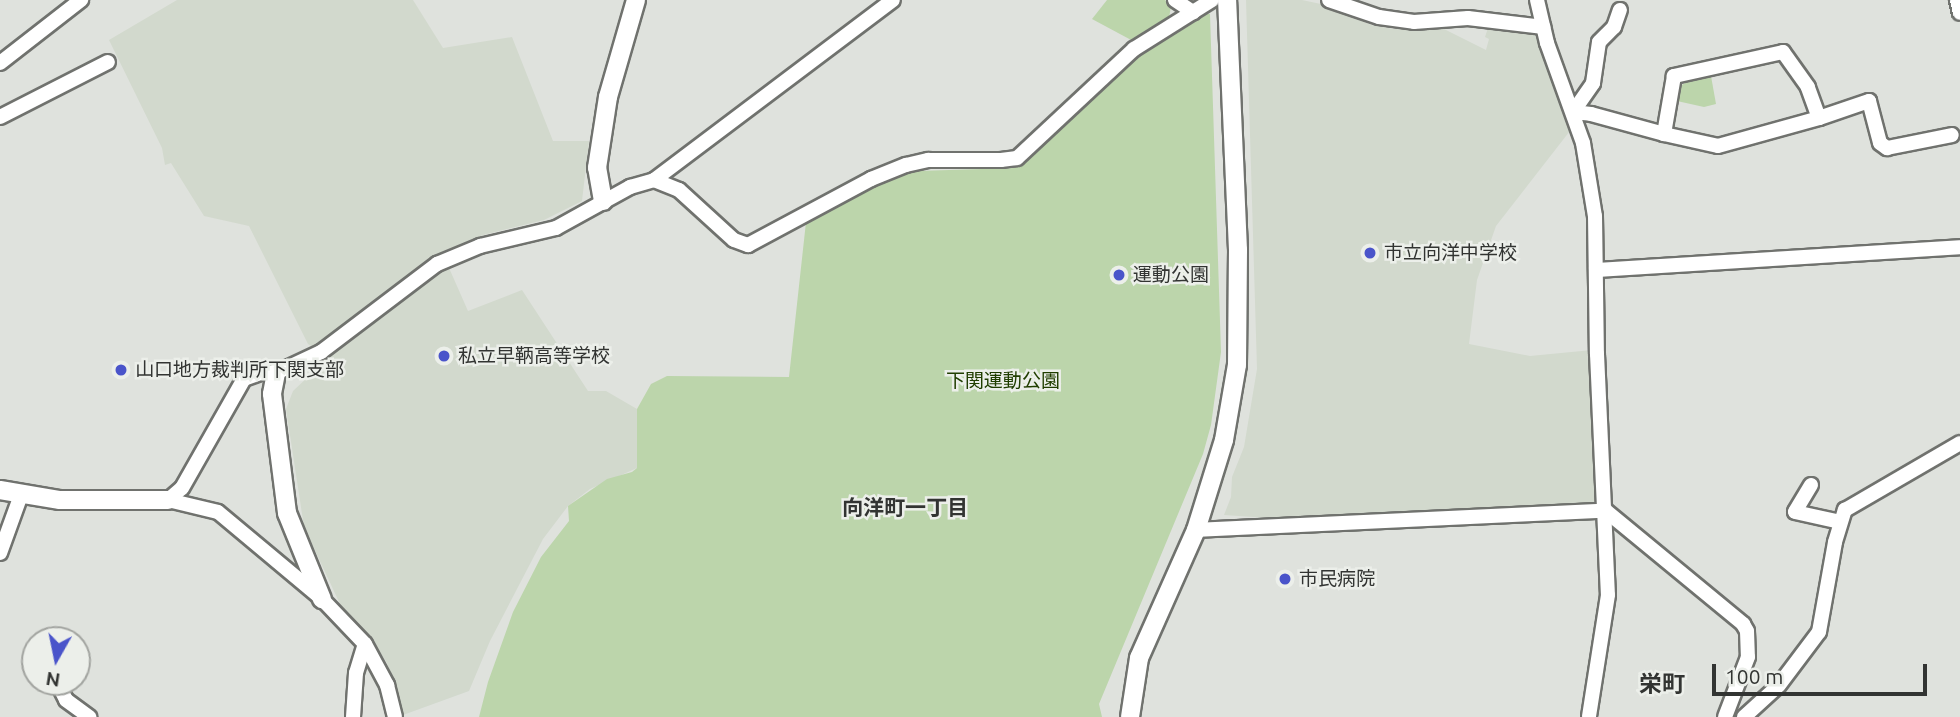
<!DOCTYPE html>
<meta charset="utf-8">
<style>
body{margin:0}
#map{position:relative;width:1960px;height:717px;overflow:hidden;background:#dfe2dd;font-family:Ubuntu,"Noto Sans JP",sans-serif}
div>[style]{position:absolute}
.built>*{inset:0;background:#d2d9cd}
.green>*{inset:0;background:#bcd5ab}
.roads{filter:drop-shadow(2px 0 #70726e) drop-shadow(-2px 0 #70726e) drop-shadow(0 2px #70726e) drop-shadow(0 -2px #70726e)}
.minor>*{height:14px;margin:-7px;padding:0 7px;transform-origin:7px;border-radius:7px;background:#fff}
.tertiary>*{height:18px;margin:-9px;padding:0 9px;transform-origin:9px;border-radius:9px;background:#fff}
.dots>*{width:19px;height:19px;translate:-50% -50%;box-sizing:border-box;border:4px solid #ecefea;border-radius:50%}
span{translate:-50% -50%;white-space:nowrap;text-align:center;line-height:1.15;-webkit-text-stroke:5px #ecefea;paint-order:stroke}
.poi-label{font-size:19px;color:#323432}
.left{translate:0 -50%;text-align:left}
.park-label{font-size:19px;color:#203e00}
.neighbourhood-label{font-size:21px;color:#323432;font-weight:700}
.quarter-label{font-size:23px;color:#323432;font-weight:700}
.north{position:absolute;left:21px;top:626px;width:70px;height:70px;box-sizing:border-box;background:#ecefea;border:2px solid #a2a4a0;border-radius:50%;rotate:189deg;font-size:19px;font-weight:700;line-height:28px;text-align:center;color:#323432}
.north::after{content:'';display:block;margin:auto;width:24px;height:32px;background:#4a54ca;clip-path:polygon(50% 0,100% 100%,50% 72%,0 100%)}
.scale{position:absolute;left:1712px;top:664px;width:215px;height:32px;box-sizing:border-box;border:4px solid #323432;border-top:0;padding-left:9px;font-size:21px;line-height:24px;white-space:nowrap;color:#323432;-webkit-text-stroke:5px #ecefea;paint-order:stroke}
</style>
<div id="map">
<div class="built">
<i style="clip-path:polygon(177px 0,413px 0,443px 48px,512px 37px,553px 141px,589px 141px,582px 201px,544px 220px,483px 235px,442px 252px,468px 311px,522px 290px,588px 391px,606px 391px,637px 409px,637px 468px,590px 489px,568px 506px,543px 539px,490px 641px,469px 691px,403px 715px,387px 663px,368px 634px,340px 604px,304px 527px,286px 409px,293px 391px,326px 360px,321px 352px,308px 344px,249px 226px,204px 216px,171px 163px,165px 165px,162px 148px,109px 40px)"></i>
<i style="clip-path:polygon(1246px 0,1302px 0,1335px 7px,1371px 25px,1394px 29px,1438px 26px,1486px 50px,1489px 39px,1485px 37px,1489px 25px,1539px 33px,1573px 127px,1496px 226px,1477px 280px,1469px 344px,1530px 356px,1592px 350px,1595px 502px,1300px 520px,1224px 515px,1231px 497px,1232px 477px,1244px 447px,1257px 369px)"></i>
</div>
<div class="green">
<i style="clip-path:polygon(1107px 0,1165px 0,1171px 6px,1169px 18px,1133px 41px,1092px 19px)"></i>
<i style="clip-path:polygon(1206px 14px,1210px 14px,1221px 352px,1211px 425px,1203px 454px,1099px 704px,1102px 717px,479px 717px,488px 682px,513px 612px,541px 557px,569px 521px,568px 506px,607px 479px,632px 472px,637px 468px,637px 409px,651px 384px,667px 376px,789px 377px,806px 222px,872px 185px,917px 171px,1014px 168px,1125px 64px)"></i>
<i style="clip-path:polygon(1711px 76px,1716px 104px,1704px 107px,1677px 101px,1679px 87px,1688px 81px)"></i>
</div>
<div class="roads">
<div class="minor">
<i style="left:1175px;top:0;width:22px;rotate:34deg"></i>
<i style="left:1329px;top:0;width:53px;rotate:18.8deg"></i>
<i style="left:1379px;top:17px;width:35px;rotate:8deg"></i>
<i style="left:1414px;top:22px;width:54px;rotate:-4.2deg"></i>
<i style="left:1468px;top:18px;width:76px;rotate:6.8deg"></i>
<i style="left:1537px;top:0;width:44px;rotate:76.9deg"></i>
<i style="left:1547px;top:43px;width:106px;rotate:70.2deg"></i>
<i style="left:1583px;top:143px;width:74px;rotate:80.7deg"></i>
<i style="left:1595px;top:216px;width:138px;rotate:89.2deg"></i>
<i style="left:1597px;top:354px;width:241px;rotate:87.4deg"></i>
<i style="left:1608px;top:595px;width:123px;rotate:98.9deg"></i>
<i style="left:1957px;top:0;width:13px;rotate:77deg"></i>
<i style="left:0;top:63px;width:103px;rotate:-37.9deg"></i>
<i style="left:1573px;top:112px;width:18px;rotate:6deg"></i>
<i style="left:1591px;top:114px;width:76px;rotate:15.3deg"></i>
<i style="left:1664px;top:134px;width:55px;rotate:12.5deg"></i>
<i style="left:1718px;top:146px;width:105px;rotate:-15.5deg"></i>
<i style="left:1819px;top:118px;width:33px;rotate:-110deg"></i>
<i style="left:1808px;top:87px;width:43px;rotate:-125.5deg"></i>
<i style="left:1783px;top:52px;width:112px;rotate:167.6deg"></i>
<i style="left:1674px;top:76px;width:59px;rotate:99.8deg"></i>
<i style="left:1573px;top:112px;width:35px;rotate:-55deg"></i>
<i style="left:1593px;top:83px;width:41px;rotate:-81.7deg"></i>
<i style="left:1599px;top:42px;width:21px;rotate:-45deg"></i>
<i style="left:1614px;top:27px;width:18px;rotate:-71deg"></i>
<i style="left:0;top:117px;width:121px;rotate:-27deg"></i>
<i style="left:1819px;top:118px;width:53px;rotate:-18.8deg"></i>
<i style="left:1869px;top:101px;width:43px;rotate:75.3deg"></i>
<i style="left:1880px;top:143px;width:9px;rotate:36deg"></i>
<i style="left:1887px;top:148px;width:66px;rotate:-11.3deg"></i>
<i style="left:654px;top:180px;width:27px;rotate:22deg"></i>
<i style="left:679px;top:190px;width:74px;rotate:42.3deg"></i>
<i style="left:734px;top:240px;width:15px;rotate:20deg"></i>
<i style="left:748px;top:245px;width:140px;rotate:-28.2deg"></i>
<i style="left:871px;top:179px;width:38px;rotate:-22deg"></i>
<i style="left:906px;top:165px;width:23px;rotate:-13deg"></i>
<i style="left:928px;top:160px;width:73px"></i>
<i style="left:1001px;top:160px;width:16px;rotate:-7deg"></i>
<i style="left:1017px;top:158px;width:160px;rotate:-43deg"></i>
<i style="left:1134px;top:49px;width:92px;rotate:-32.1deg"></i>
<i style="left:1596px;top:270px;width:365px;rotate:-3.6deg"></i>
<i style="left:1811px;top:485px;width:31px;rotate:121deg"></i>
<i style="left:1795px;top:512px;width:46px;rotate:12.5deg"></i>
<i style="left:168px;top:500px;width:18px;rotate:-41deg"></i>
<i style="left:182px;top:488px;width:125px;rotate:-60.4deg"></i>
<i style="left:244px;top:379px;width:20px;rotate:-20deg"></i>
<i style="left:263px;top:372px;width:13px;rotate:4deg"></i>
<i style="left:276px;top:373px;width:50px;rotate:-25deg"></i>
<i style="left:321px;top:352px;width:146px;rotate:-37.2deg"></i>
<i style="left:437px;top:264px;width:47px;rotate:-22.7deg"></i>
<i style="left:480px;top:246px;width:78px;rotate:-13.3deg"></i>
<i style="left:556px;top:228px;width:85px;rotate:-29deg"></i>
<i style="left:630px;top:187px;width:25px;rotate:-16deg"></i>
<i style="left:654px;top:180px;width:299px;rotate:-37deg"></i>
<i style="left:168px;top:500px;width:51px;rotate:13.5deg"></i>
<i style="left:218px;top:512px;width:136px;rotate:39.9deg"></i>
<i style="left:322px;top:599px;width:62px;rotate:46.3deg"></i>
<i style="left:365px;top:644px;width:47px;rotate:61.8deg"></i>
<i style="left:387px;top:685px;width:33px;rotate:76deg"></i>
<i style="left:1196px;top:530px;width:410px;rotate:-2.7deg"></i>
<i style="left:1606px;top:511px;width:178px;rotate:39.5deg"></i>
<i style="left:1743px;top:624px;width:8px;rotate:60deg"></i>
<i style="left:1747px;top:631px;width:26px;rotate:88deg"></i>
<i style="left:1748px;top:657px;width:64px;rotate:111deg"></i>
<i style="left:0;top:553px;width:62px;rotate:-70.1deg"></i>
<i style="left:57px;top:682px;width:20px;rotate:63deg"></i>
<i style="left:66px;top:700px;width:29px;rotate:36deg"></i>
<i style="left:353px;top:717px;width:44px;rotate:-86.1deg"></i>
<i style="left:356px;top:673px;width:30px;rotate:-73deg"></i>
<i style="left:1744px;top:717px;width:47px;rotate:-42.4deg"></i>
<i style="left:1779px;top:685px;width:66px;rotate:-53deg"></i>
<i style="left:1819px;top:632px;width:91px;rotate:-79.9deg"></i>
<i style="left:1835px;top:542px;width:34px;rotate:-73deg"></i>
<i style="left:1845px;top:510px;width:133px;rotate:-30.2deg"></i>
</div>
<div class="tertiary">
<i style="left:603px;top:201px;width:34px;rotate:-100deg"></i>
<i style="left:597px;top:168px;width:72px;rotate:-81.2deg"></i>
<i style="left:608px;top:97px;width:101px;rotate:-73.9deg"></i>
<i style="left:276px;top:373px;width:21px;rotate:101deg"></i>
<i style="left:272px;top:394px;width:120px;rotate:82.8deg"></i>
<i style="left:287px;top:513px;width:93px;rotate:67.9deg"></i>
<i style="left:0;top:490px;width:61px;rotate:9.5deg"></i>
<i style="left:60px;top:500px;width:108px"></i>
<i style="left:1130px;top:717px;width:60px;rotate:-81.3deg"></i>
<i style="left:1139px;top:658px;width:140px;rotate:-66deg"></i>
<i style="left:1196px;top:530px;width:94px;rotate:-72.7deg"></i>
<i style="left:1224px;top:440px;width:76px;rotate:-80.2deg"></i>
<i style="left:1237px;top:365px;width:115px;rotate:-89.5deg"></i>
<i style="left:1238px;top:250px;width:250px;rotate:-92.5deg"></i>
</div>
</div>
<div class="dots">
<i style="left:1370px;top:253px;background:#4a54ca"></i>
<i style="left:1119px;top:275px;background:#4a54ca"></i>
<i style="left:444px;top:356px;background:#4a54ca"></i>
<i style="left:121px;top:370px;background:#4a54ca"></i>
<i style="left:1285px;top:579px;background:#4a54ca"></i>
</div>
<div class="poi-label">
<span class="left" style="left:1384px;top:253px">市立向洋中学校</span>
<span class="left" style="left:1133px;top:275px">運動公園</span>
<span class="left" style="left:458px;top:356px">私立早鞆高等学校</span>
<span class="left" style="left:135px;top:370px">山口地方裁判所下関支部</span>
<span class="left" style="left:1299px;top:579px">市民病院</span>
</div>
<div class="park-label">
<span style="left:1003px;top:381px">下関運動公園</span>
</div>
<div class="neighbourhood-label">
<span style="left:905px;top:507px">向洋町一丁目</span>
</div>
<div class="quarter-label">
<span style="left:1662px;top:684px">栄町</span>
</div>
<div class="north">N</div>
<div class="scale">100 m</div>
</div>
